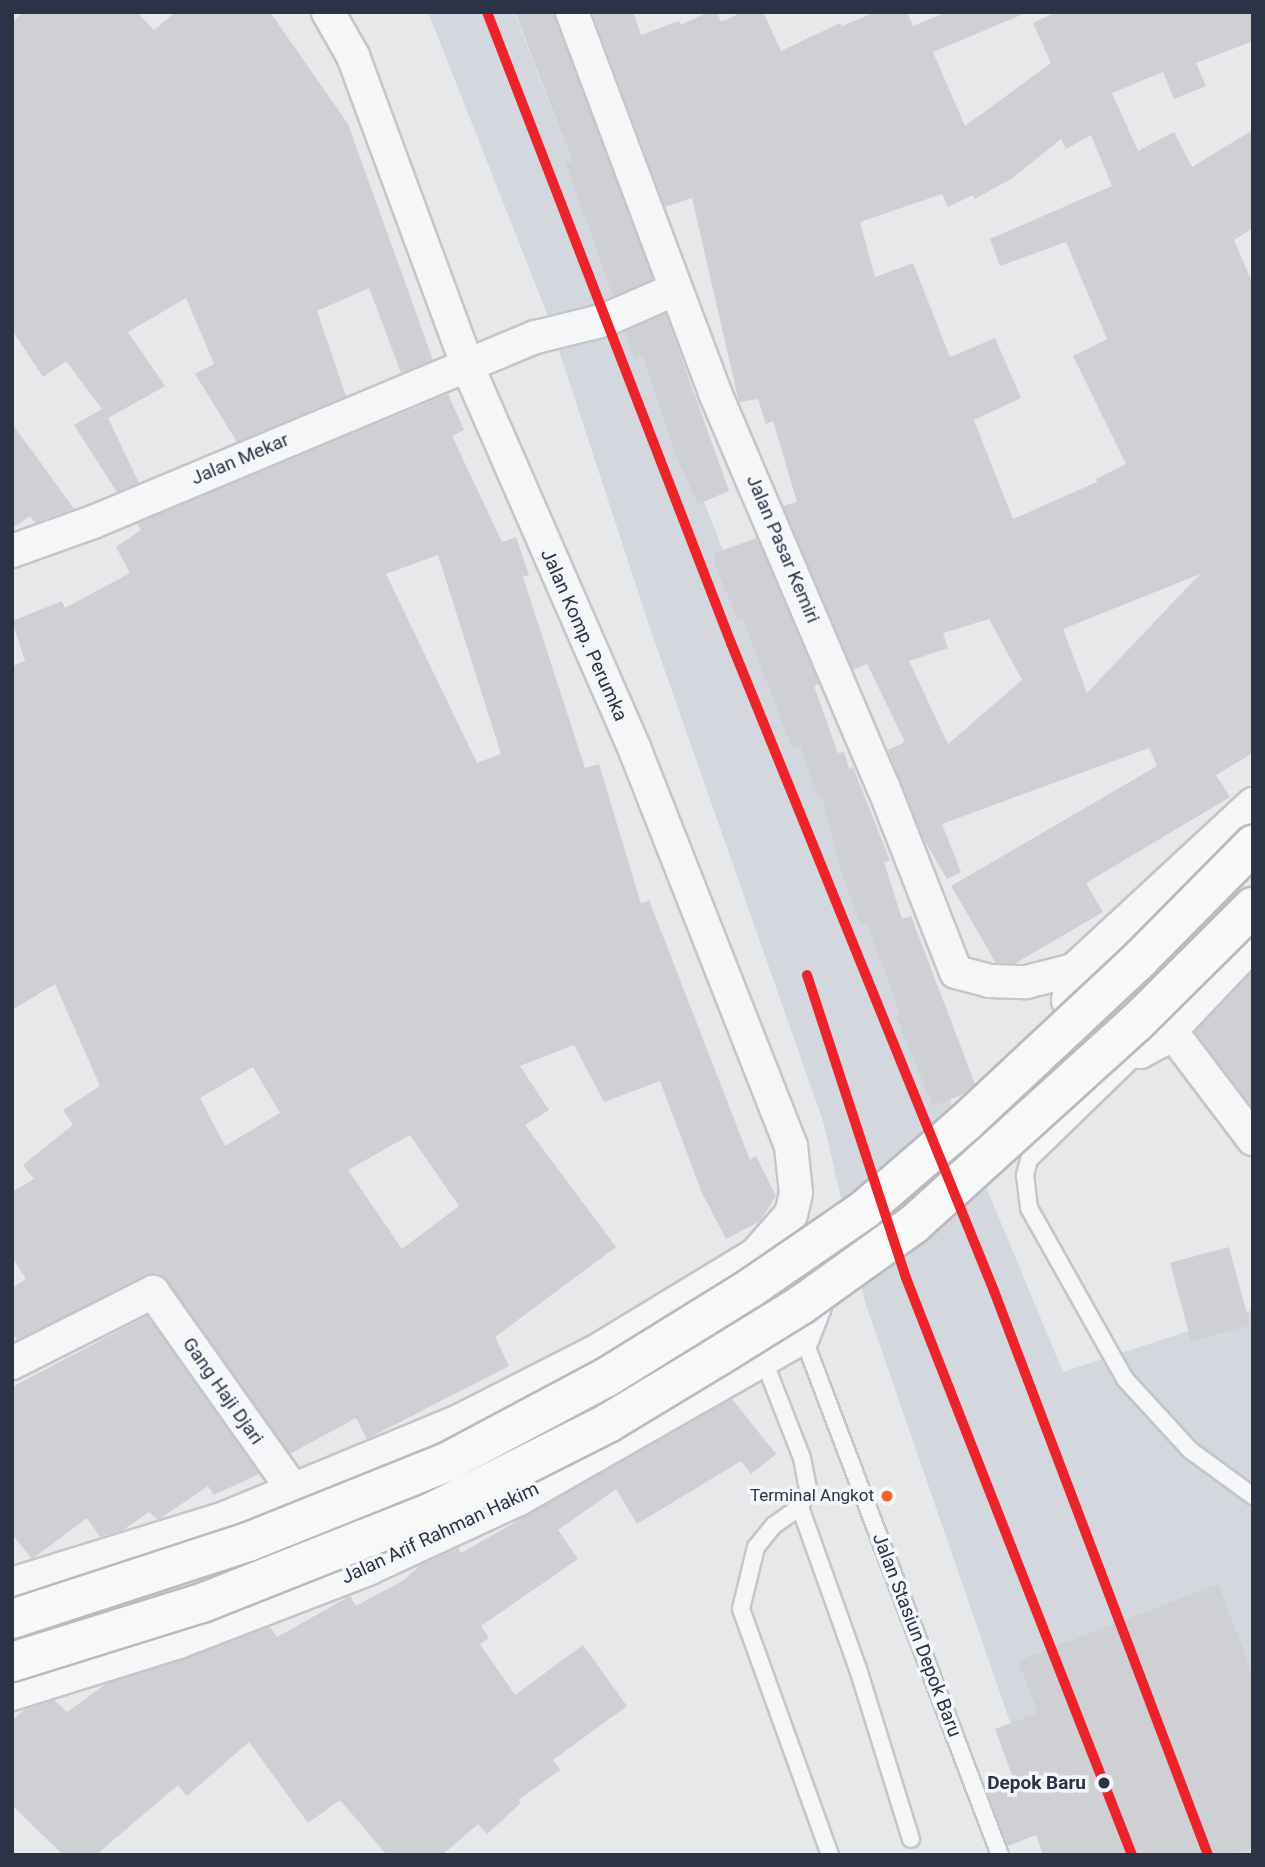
<!DOCTYPE html>
<style>
body{margin:0}
#map{position:relative;width:1265px;height:1867px;overflow:hidden;background:#e6e8ea;font-family:Roboto,sans-serif}
div>[style]{position:absolute}
.built>*{inset:0;background:#d4d7dd}
.building>*{inset:0;background:#ced0d3;transform-origin:0 0}
.roads{filter:drop-shadow(2px 0 #c4c6c8) drop-shadow(-2px 0 #c4c6c8) drop-shadow(0 2px #c4c6c8) drop-shadow(0 -2px #c4c6c8)}
.service>*{height:16px;margin:-8px;padding:0 8px;transform-origin:8px;border-radius:8px;background:#f5f6f7}
.minor>*{height:32px;margin:-16px;padding:0 16px;transform-origin:16px;border-radius:16px;background:#f5f6f7}
.bridges{filter:drop-shadow(2px 0 #b8bbbf) drop-shadow(-2px 0 #b8bbbf) drop-shadow(0 2px #b8bbbf) drop-shadow(0 -2px #b8bbbf)}
.trunk-bridge>*{height:38px;margin:-19px;padding:0 19px;transform-origin:19px;border-radius:19px;background:#f8f8f8}
.rail-1>*{height:10px;margin:-5px;padding:0 5px;transform-origin:5px;border-radius:5px;background:#ec2329}
.dots>*{width:19px;height:19px;translate:-50% -50%;box-sizing:border-box;border:4px solid #f4f6f9;border-radius:50%}
span{translate:-50% -50%;white-space:nowrap;text-align:center;line-height:1.15;-webkit-text-stroke:7px #f4f6f9;paint-order:stroke}
.bus-label{font-size:17px;color:#2b3445}
.right{translate:-100% -50%;text-align:right}
.street-label{font-size:19px;color:#2b3445}
.stop-label{font-size:19px;color:#2b3445;font-weight:700}
.frame{position:absolute;inset:0;border:14px solid #2b3445;pointer-events:none}
</style>
<div id="map">
<div class="built">
<i style="clip-path:polygon(428px 12px,514px 12px,741px 597px,1063px 1372px,1253px 1310px,1253px 1855px,1056px 1855px,865px 1302px,824px 1124px,652px 634px,546px 311px)"></i>
</div>
<div class="building">
<i style="clip-path:polygon(23px 12px,137px 12px,154px 30px,176px 12px,270px 12px,348px 124px,433px 360px,401px 373px,369px 288px,317px 311px,346px 396px,237px 442px,195px 374px,214px 364px,186px 298px,128px 332px,165px 386px,108px 418px,139px 483px,117px 492px,74px 425px,102px 409px,66px 361px,43px 377px,12px 330px,12px 22px)"></i>
<i style="clip-path:polygon(515px 12px,554px 12px,653px 279px,613px 296px,566px 163px,572px 161px)"></i>
<i style="clip-path:polygon(evenodd,592px 12px,633px 12px,641px 35px,679px 21px,681px 25px,708px 12px,717px 12px,721px 22px,743px 12px,763px 12px,781px 51px,840px 23px,842px 26px,876px 12px,907px 12px,913px 26px,947px 12px,1028px 12px,933px 52px,965px 126px,1051px 63px,1033px 23px,1056px 12px,1253px 12px,1253px 41px,1196px 63px,1206px 86px,1174px 99px,1163px 72px,1112px 93px,1138px 151px,1174px 132px,1192px 167px,1253px 130px,1253px 228px,1234px 240px,1253px 284px,1253px 753px,1216px 775px,1230px 797px,1086px 883px,1103px 912px,1016px 963px,996px 963px,951px 886px,1157px 766px,1149px 748px,942px 824px,961px 872px,947px 879px,923px 838px,888px 750px,905px 742px,867px 664px,853px 670px,783px 506px,797px 502px,773px 421px,766px 424px,758px 399px,739px 402px,692px 198px,665px 207px,592px 12px,1091px 135px,1112px 186px,990px 239px,1000px 266px,1066px 242px,1107px 339px,1073px 356px,1126px 464px,1096px 479px,1097px 482px,1013px 519px,974px 420px,1021px 398px,995px 338px,950px 357px,913px 263px,875px 277px,860px 222px,942px 194px,948px 207px,973px 195px,975px 199px,1011px 179px,1061px 139px,1066px 149px,1091px 135px,592px 12px,1200px 574px,1087px 693px,1063px 629px,1200px 574px,592px 12px,989px 619px,1022px 680px,948px 744px,909px 661px,948px 648px,943px 633px,989px 619px)"></i>
<i style="clip-path:polygon(666px 314px,729px 491px,698px 504px,675px 454px,643px 356px,634px 359px,625px 331px)"></i>
<i style="clip-path:polygon(evenodd,448px 394px,464px 430px,452px 436px,502px 542px,516px 537px,529px 575px,523px 577px,585px 768px,599px 764px,641px 904px,649px 900px,750px 1160px,756px 1156px,776px 1196px,760px 1221px,726px 1239px,702px 1193px,660px 1081px,604px 1102px,574px 1045px,520px 1066px,549px 1110px,525px 1125px,616px 1247px,495px 1337px,509px 1366px,367px 1439px,356px 1418px,290px 1454px,161px 1275px,145px 1276px,17px 1340px,12px 1332px,12px 1288px,26px 1279px,12px 1257px,12px 1192px,34px 1179px,23px 1165px,73px 1125px,63px 1110px,100px 1086px,55px 984px,12px 1010px,12px 666px,25px 661px,12px 621px,62px 601px,65px 608px,130px 573px,116px 547px,141px 530px,137px 523px,448px 394px,438px 555px,501px 754px,477px 763px,386px 574px,438px 555px,448px 394px,253px 1067px,280px 1113px,225px 1146px,200px 1098px,253px 1067px,448px 394px,410px 1135px,459px 1206px,402px 1249px,348px 1170px,410px 1135px)"></i>
<i style="clip-path:polygon(12px 424px,38px 459px,74px 509px,35px 523px,30px 516px,12px 528px)"></i>
<i style="clip-path:polygon(757px 538px,819px 684px,814px 686px,838px 753px,844px 752px,849px 769px,853px 767px,890px 861px,884px 862px,902px 919px,911px 916px,975px 1084px,964px 1094px,933px 1106px,896px 1016px,900px 1014px,868px 924px,861px 926px,842px 874px,821px 794px,818px 795px,800px 746px,792px 748px,743px 619px,738px 620px,715px 565px,715px 553px)"></i>
<i style="clip-path:polygon(1253px 971px,1253px 1108px,1195px 1032px)"></i>
<i style="left:1229px;top:1247px;width:81px;height:61px;rotate:75deg"></i>
<i style="clip-path:polygon(147px 1316px,259px 1474px,214px 1495px,208px 1486px,158px 1520px,149px 1512px,123px 1530px,100px 1537px,87px 1518px,32px 1559px,12px 1534px,12px 1387px)"></i>
<i style="clip-path:polygon(732px 1399px,776px 1454px,751px 1474px,741px 1461px,637px 1524px,616px 1489px,558px 1530px,578px 1559px,481px 1626px,489px 1638px,480px 1644px,515px 1695px,583px 1645px,627px 1706px,553px 1760px,560px 1770px,518px 1800px,521px 1803px,487px 1834px,478px 1824px,442px 1855px,387px 1855px,340px 1800px,308px 1823px,249px 1742px,187px 1796px,178px 1785px,96px 1855px,63px 1855px,12px 1805px,12px 1721px,24px 1710px,54px 1700px,67px 1712px,106px 1684px,270px 1627px,277px 1637px,350px 1596px,356px 1606px,404px 1580px,420px 1565px,458px 1548px,461px 1553px)"></i>
<i style="clip-path:polygon(1218px 1584px,1253px 1675px,1253px 1847px,1231px 1855px,1043px 1855px,1036px 1835px,1008px 1846px,986px 1789px,1013px 1778px,995px 1729px,1038px 1713px,1018px 1661px)"></i>
</div>
<div class="roads">
<div class="service">
<i style="left:1140px;top:1052px;width:155px;rotate:135.8deg"></i>
<i style="left:1029px;top:1160px;width:16px;rotate:105deg"></i>
<i style="left:1025px;top:1175px;width:33px;rotate:83deg"></i>
<i style="left:1029px;top:1208px;width:196px;rotate:60.7deg"></i>
<i style="left:1125px;top:1379px;width:96px;rotate:47.5deg"></i>
<i style="left:1190px;top:1450px;width:78px;rotate:36.1deg"></i>
<i style="left:803px;top:1337px;width:554px;rotate:69.18deg"></i>
<i style="left:764px;top:1361px;width:104px;rotate:68.6deg"></i>
<i style="left:802px;top:1458px;width:33px;rotate:79deg"></i>
<i style="left:808px;top:1490px;width:19px;rotate:115deg"></i>
<i style="left:800px;top:1507px;width:32px;rotate:145deg"></i>
<i style="left:774px;top:1525px;width:28px;rotate:129deg"></i>
<i style="left:756px;top:1547px;width:64px;rotate:103.6deg"></i>
<i style="left:741px;top:1609px;width:262px;rotate:70.1deg"></i>
<i style="left:800px;top:1507px;width:172px;rotate:70.3deg"></i>
<i style="left:858px;top:1669px;width:178px;rotate:72.7deg"></i>
</div>
<div class="minor">
<i style="left:328px;top:12px;width:51px;rotate:60.4deg"></i>
<i style="left:353px;top:56px;width:329px;rotate:69.7deg"></i>
<i style="left:467px;top:365px;width:420px;rotate:66.4deg"></i>
<i style="left:635px;top:750px;width:426px;rotate:68.5deg"></i>
<i style="left:791px;top:1146px;width:47px;rotate:83.9deg"></i>
<i style="left:796px;top:1193px;width:22px;rotate:103deg"></i>
<i style="left:791px;top:1214px;width:53px;rotate:131.2deg"></i>
<i style="left:572px;top:12px;width:407px;rotate:69.4deg"></i>
<i style="left:715px;top:393px;width:427px;rotate:66.9deg"></i>
<i style="left:883px;top:786px;width:200px;rotate:68.6deg"></i>
<i style="left:956px;top:972px;width:35px;rotate:15deg"></i>
<i style="left:990px;top:981px;width:36px;rotate:2deg"></i>
<i style="left:1026px;top:982px;width:49px;rotate:-14deg"></i>
<i style="left:12px;top:551px;width:86px;rotate:-19.7deg"></i>
<i style="left:93px;top:522px;width:480px;rotate:-22.7deg"></i>
<i style="left:536px;top:337px;width:71px;rotate:-13.8deg"></i>
<i style="left:605px;top:320px;width:77px;rotate:-23.6deg"></i>
<i style="left:1253px;top:804px;width:244px;rotate:137.2deg"></i>
<i style="left:1074px;top:970px;width:31px;rotate:101deg"></i>
<i style="left:1068px;top:1000px;width:18px;rotate:63deg"></i>
<i style="left:1076px;top:1016px;width:41px;rotate:45deg"></i>
<i style="left:1105px;top:1045px;width:36px;rotate:11deg"></i>
<i style="left:1140px;top:1052px;width:24px;rotate:-28deg"></i>
<i style="left:1161px;top:1041px;width:134px;rotate:-46.5deg"></i>
<i style="left:1171px;top:1031px;width:136px;rotate:52.8deg"></i>
<i style="left:12px;top:1363px;width:158px;rotate:-26.7deg"></i>
<i style="left:153px;top:1292px;width:242px;rotate:54.7deg"></i>
<i style="left:12px;top:1584px;width:223px;rotate:-17.2deg"></i>
<i style="left:225px;top:1518px;width:251px;rotate:-22.5deg"></i>
<i style="left:457px;top:1422px;width:161px;rotate:-27deg"></i>
<i style="left:600px;top:1349px;width:183px;rotate:-31.3deg"></i>
<i style="left:756px;top:1254px;width:29px"></i>
<i style="left:785px;top:1254px;width:19px;rotate:32deg"></i>
<i style="left:801px;top:1264px;width:26px;rotate:61deg"></i>
<i style="left:814px;top:1287px;width:19px;rotate:87deg"></i>
<i style="left:815px;top:1306px;width:33px;rotate:111deg"></i>
<i style="left:803px;top:1337px;width:329px;rotate:150.3deg"></i>
<i style="left:517px;top:1500px;width:164px;rotate:155.2deg"></i>
<i style="left:368px;top:1569px;width:203px;rotate:158.9deg"></i>
<i style="left:179px;top:1642px;width:175px;rotate:162.7deg"></i>
</div>
</div>
<div class="bridges">
<div class="trunk-bridge">
<i style="left:12px;top:1619px;width:248px;rotate:-18.1deg"></i>
<i style="left:248px;top:1542px;width:214px;rotate:-21.9deg"></i>
<i style="left:447px;top:1462px;width:181px;rotate:-28deg"></i>
<i style="left:607px;top:1377px;width:171px;rotate:-31.8deg"></i>
<i style="left:752px;top:1287px;width:136px;rotate:-34.5deg"></i>
<i style="left:864px;top:1210px;width:135px;rotate:-40.8deg"></i>
<i style="left:966px;top:1122px;width:238px;rotate:-43.1deg"></i>
<i style="left:1140px;top:959px;width:161px;rotate:-45.3deg"></i>
<i style="left:12px;top:1662px;width:199px;rotate:-17.3deg"></i>
<i style="left:202px;top:1603px;width:247px;rotate:-21.6deg"></i>
<i style="left:432px;top:1512px;width:197px;rotate:-26.8deg"></i>
<i style="left:608px;top:1423px;width:127px;rotate:-31.2deg"></i>
<i style="left:717px;top:1357px;width:99px;rotate:-31.8deg"></i>
<i style="left:801px;top:1305px;width:139px;rotate:-35.6deg"></i>
<i style="left:914px;top:1224px;width:299px;rotate:-42.2deg"></i>
<i style="left:1136px;top:1023px;width:165px;rotate:-44.8deg"></i>
</div>
</div>
<div class="rail-1">
<i style="left:487px;top:12px;width:677px;rotate:68.86deg"></i>
<i style="left:731px;top:643px;width:699px;rotate:67.91deg"></i>
<i style="left:994px;top:1291px;width:603px;rotate:69.22deg"></i>
<i style="left:807px;top:975px;width:319px;rotate:71.9deg"></i>
<i style="left:906px;top:1278px;width:620px;rotate:68.61deg"></i>
</div>
<div class="dots">
<i style="left:887px;top:1496px;background:#f26522"></i>
<i style="left:1104px;top:1783px;background:#2b3445"></i>
</div>
<div class="bus-label">
<span class="right" style="left:874px;top:1496px">Terminal Angkot</span>
</div>
<div class="street-label">
<span style="left:240px;top:459px;rotate:-23deg">Jalan Mekar</span>
<span style="left:783px;top:549px;rotate:67deg">Jalan Pasar Kemiri</span>
<span style="left:584px;top:635px;rotate:66deg">Jalan Komp. Perumka</span>
<span style="left:223px;top:1391px;rotate:55deg">Gang Haji Djari</span>
<span style="left:440px;top:1533px;rotate:-25deg">Jalan Arif Rahman Hakim</span>
<span style="left:917px;top:1635px;rotate:69deg">Jalan Stasiun Depok Baru</span>
</div>
<div class="stop-label">
<span class="right" style="left:1086px;top:1783px">Depok Baru</span>
</div>
<div class="frame"></div>
</div>
